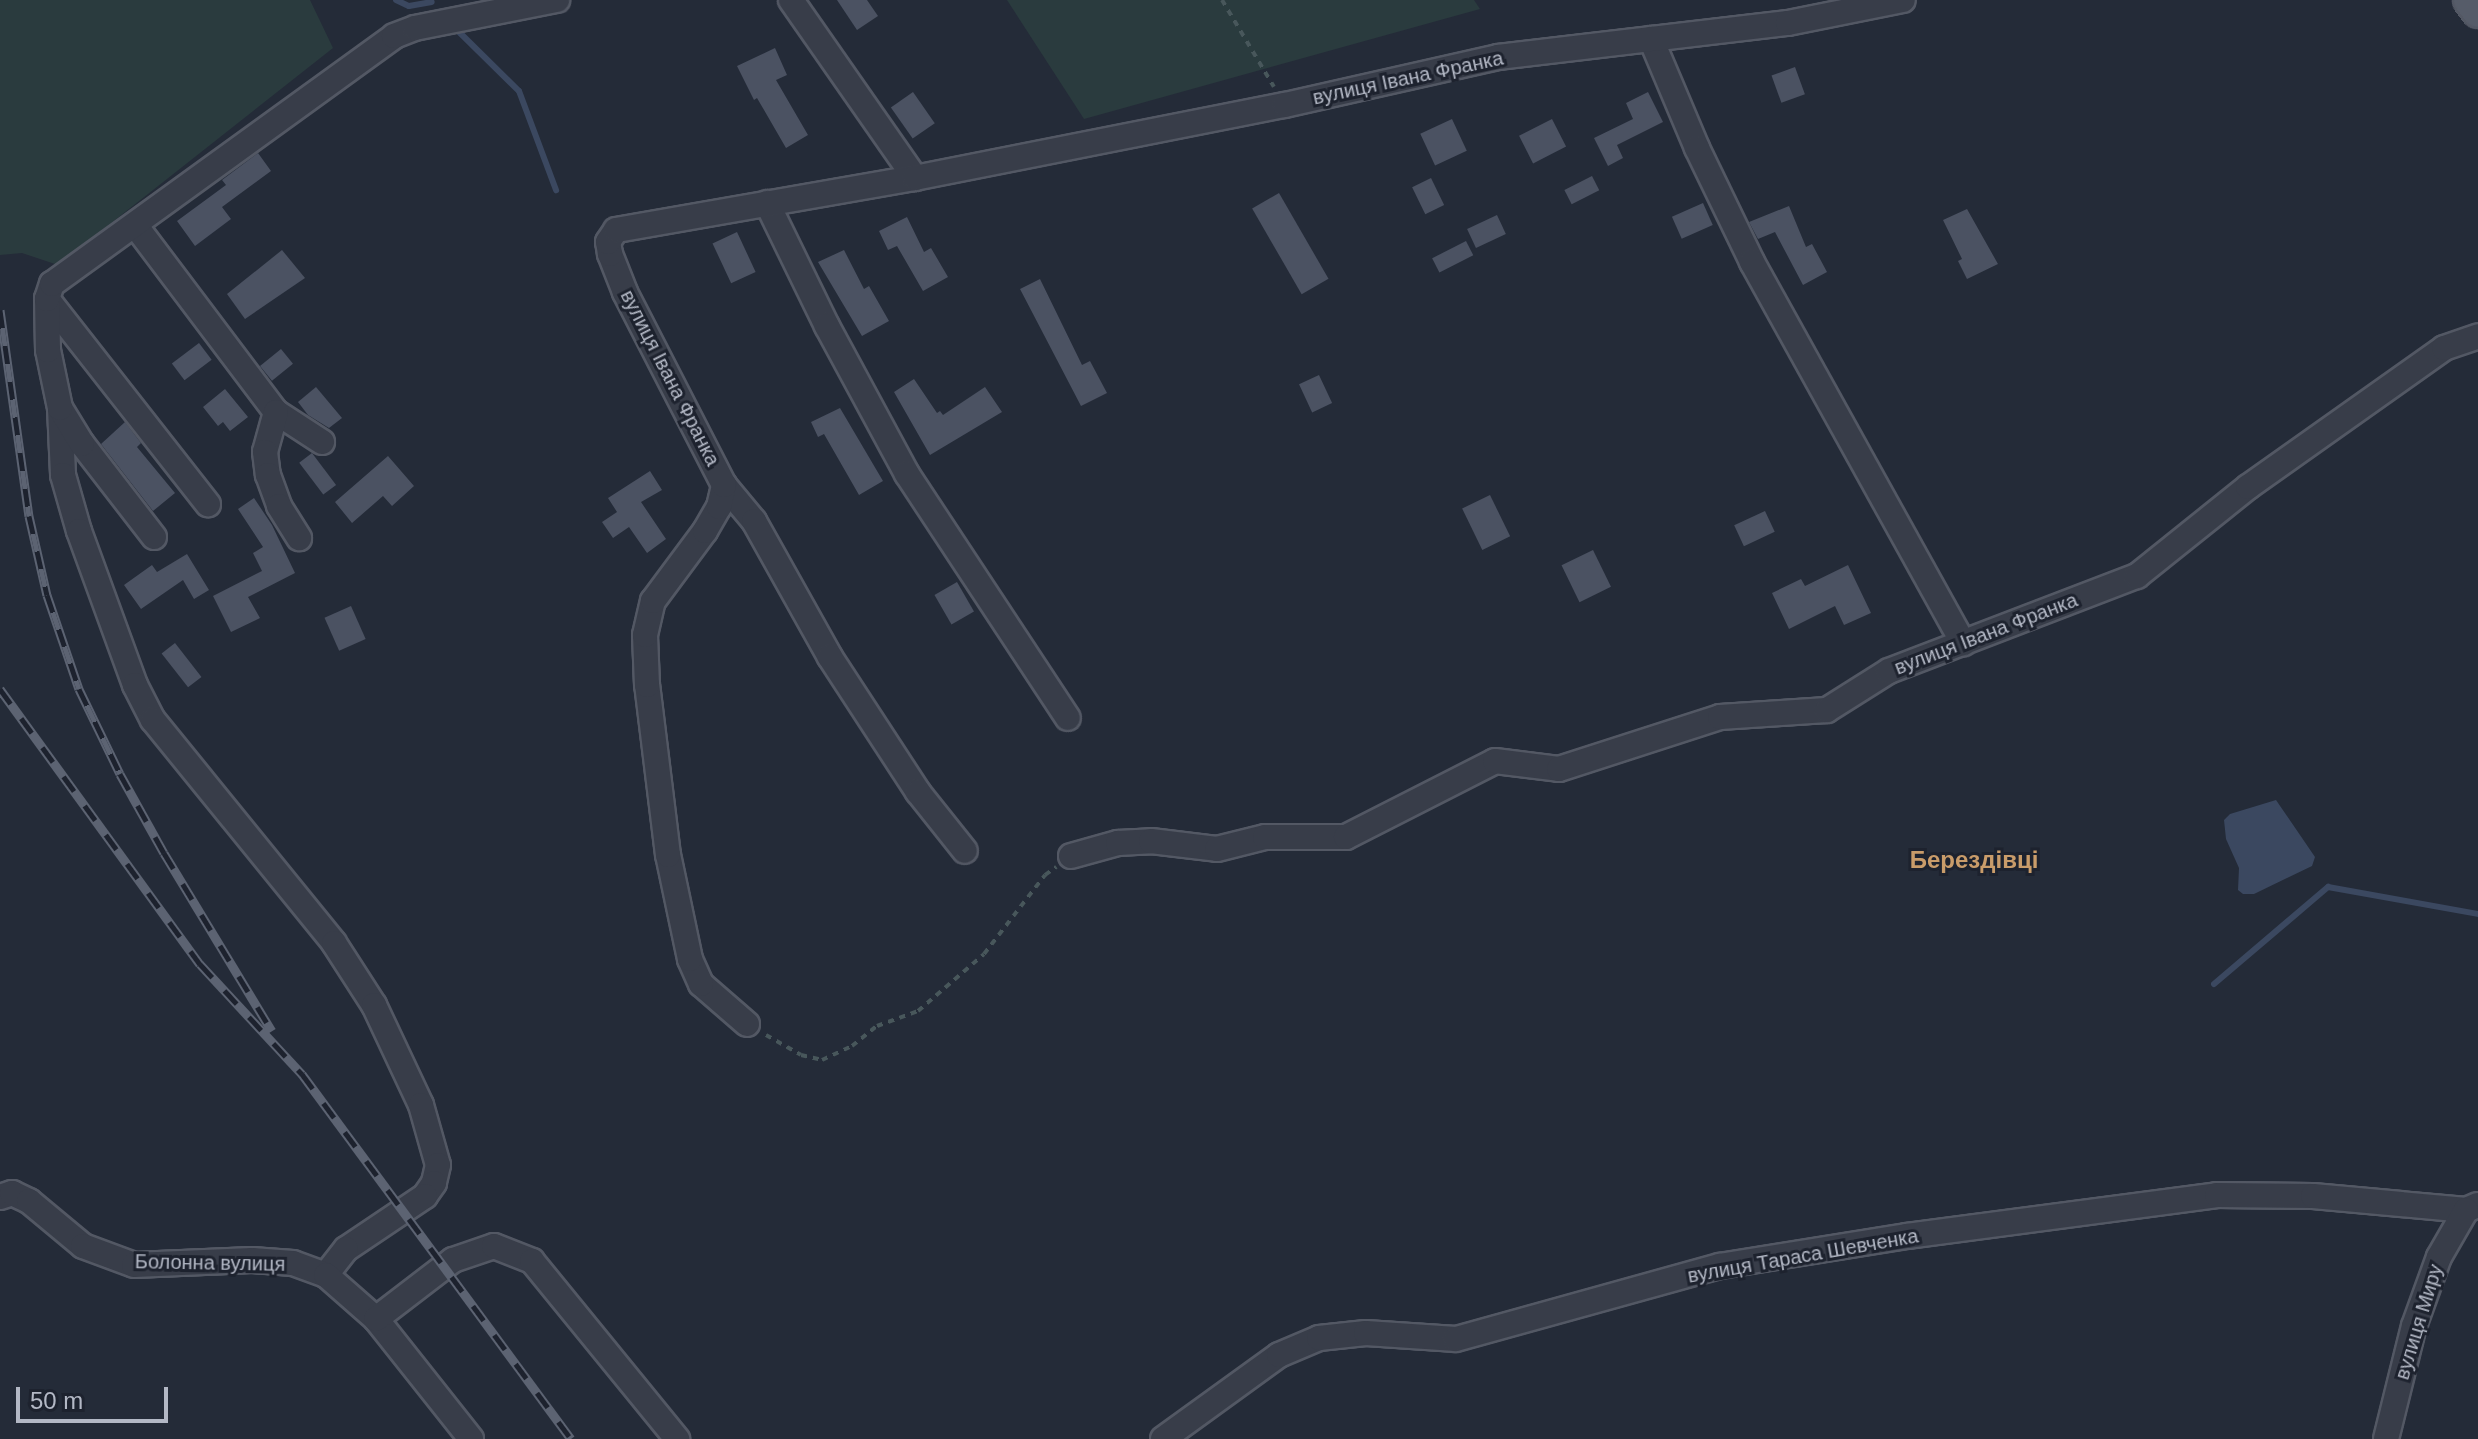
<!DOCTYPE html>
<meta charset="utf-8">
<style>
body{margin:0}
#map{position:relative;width:2478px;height:1439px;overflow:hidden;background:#242b38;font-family:Arial,sans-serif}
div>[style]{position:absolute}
.green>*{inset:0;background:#2a3b3e}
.water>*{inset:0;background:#3b4860}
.stream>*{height:6px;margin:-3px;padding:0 3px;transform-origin:3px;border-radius:3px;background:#3b4860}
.building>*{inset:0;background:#4b5262;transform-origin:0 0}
.path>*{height:4px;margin-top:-2px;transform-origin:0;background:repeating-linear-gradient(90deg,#48575b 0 6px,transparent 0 12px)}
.roads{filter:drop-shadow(2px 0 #535864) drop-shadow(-2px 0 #535864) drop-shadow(0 2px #535864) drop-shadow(0 -2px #535864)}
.minor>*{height:24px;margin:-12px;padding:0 12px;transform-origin:12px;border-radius:12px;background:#383d49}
.major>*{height:30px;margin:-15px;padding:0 15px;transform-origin:15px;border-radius:15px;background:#565c69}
.rail>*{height:9px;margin-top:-4.5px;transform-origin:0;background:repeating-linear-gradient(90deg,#1d222e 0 18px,#5c6372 0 36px);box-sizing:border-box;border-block:2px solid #5c6372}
span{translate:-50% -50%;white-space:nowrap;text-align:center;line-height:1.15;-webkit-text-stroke:6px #1d222e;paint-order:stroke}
.street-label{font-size:20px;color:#b3b8c5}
.quarter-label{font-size:24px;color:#c99c6a;font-weight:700}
.scale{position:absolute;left:16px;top:1387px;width:152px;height:36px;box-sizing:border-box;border:4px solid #b3b8c5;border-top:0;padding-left:10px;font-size:24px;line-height:28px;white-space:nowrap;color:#b3b8c5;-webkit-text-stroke:6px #1d222e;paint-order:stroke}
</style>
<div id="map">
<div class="green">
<i style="clip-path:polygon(0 0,310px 0,333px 48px,58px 265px,22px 253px,0 255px)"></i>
<i style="clip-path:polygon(1007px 0,1474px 0,1480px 9px,1084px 119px)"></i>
</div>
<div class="water">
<i style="clip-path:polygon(2276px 800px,2315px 857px,2312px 866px,2254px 894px,2243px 894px,2238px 890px,2239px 868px,2226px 839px,2224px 820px,2230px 814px)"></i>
</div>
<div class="stream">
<i style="left:396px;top:0;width:14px;rotate:25deg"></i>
<i style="left:409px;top:6px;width:23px;rotate:-10deg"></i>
<i style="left:454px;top:27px;width:91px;rotate:44.6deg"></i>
<i style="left:519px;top:91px;width:106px;rotate:69.5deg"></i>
<i style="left:2214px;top:984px;width:150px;rotate:-40.4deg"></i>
<i style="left:2328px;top:887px;width:152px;rotate:10.2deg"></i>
</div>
<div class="building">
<i style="clip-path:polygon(837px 0,867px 0,878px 16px,857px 30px)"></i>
<i style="clip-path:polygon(775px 48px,787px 75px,776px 80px,808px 135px,786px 148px,757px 98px,754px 100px,737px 66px)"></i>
<i style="left:1795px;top:67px;width:29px;height:25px;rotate:70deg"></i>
<i style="left:913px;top:92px;width:38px;height:27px;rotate:55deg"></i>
<i style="clip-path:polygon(1648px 92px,1663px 122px,1617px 145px,1623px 158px,1608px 166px,1594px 138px,1633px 119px,1626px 103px)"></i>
<i style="left:1452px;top:119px;width:35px;height:35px;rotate:65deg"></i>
<i style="left:1552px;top:119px;width:31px;height:37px;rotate:63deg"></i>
<i style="clip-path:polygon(258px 153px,271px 171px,222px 207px,231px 219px,195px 246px,177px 221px,226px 185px,222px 180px)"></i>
<i style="left:1592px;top:176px;width:16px;height:31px;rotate:63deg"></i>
<i style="left:1431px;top:178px;width:30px;height:21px;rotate:64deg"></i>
<i style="left:1279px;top:193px;width:99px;height:31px;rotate:60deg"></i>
<i style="left:1703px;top:203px;width:24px;height:34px;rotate:66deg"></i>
<i style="clip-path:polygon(1789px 206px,1806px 247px,1812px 244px,1827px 272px,1803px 285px,1775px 232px,1758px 239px,1749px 222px)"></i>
<i style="clip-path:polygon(1967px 209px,1998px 264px,1967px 279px,1958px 261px,1962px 259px,1943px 220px)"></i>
<i style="left:1497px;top:215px;width:21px;height:33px;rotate:65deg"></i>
<i style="clip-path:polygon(907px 217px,924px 252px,931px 248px,948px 277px,923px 291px,897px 246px,888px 250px,879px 231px)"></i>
<i style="left:737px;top:232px;width:44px;height:27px;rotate:65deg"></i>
<i style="left:1466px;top:241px;width:16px;height:38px;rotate:63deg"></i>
<i style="clip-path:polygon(282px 250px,305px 278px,245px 319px,227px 294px)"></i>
<i style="clip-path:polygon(844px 250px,864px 289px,869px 286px,889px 321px,862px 336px,818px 262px)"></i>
<i style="clip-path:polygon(1040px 279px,1082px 365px,1090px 361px,1107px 393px,1081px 406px,1020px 289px)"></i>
<i style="left:199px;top:343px;width:21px;height:34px;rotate:53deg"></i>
<i style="left:281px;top:349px;width:19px;height:27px;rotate:51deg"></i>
<i style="left:1319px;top:375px;width:31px;height:22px;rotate:65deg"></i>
<i style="clip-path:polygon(914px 379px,937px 413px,940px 411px,943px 415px,985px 387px,1002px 412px,930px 455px,894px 392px)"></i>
<i style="clip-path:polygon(316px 387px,342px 418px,329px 428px,308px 415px,298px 402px)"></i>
<i style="clip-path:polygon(225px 389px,248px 417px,230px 431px,223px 422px,218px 426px,203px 407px)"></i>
<i style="clip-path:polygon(840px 408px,883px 481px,859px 495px,824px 434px,818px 437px,811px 422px)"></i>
<i style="clip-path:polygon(125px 422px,141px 443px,137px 447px,175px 493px,153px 511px,101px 444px)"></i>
<i style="left:312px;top:453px;width:40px;height:16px;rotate:53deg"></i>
<i style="clip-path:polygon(388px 456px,414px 486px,392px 506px,383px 496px,352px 523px,335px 502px)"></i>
<i style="clip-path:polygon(650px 471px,662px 490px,641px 502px,666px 539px,647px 553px,629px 527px,613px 538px,602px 522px,617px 512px,608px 498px)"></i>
<i style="left:1490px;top:495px;width:46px;height:31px;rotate:64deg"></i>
<i style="clip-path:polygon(254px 498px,272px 525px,295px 573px,248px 597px,260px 618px,231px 632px,213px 596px,262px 571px,253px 553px,263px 547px,238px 509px)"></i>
<i style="left:1765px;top:511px;width:23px;height:34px;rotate:65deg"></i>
<i style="left:1593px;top:550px;width:41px;height:35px;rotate:64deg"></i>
<i style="clip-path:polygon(187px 554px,209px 590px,194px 599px,183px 580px,141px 609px,124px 585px,152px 565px,157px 572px)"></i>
<i style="clip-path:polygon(1848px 565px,1871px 613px,1844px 625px,1835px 606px,1789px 629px,1772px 593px,1801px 579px,1805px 586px)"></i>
<i style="left:957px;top:582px;width:34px;height:26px;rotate:60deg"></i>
<i style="left:351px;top:606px;width:36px;height:29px;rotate:66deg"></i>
<i style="left:175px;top:643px;width:43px;height:17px;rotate:52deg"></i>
</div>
<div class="path">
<i style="left:1222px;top:0;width:101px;rotate:59.1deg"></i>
<i style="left:766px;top:1035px;width:40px;rotate:29.7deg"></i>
<i style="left:801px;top:1055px;width:22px;rotate:13deg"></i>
<i style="left:822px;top:1060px;width:33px;rotate:-25deg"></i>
<i style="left:852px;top:1046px;width:32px;rotate:-39deg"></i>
<i style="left:877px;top:1026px;width:44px;rotate:-20.1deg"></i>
<i style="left:918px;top:1011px;width:87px;rotate:-40.8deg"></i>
<i style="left:984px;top:954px;width:100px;rotate:-52.3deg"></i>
<i style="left:1045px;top:875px;width:14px;rotate:-36deg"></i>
</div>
<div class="roads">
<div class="minor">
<i style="left:791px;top:0;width:217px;rotate:55.1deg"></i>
<i style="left:1651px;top:39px;width:118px;rotate:67.1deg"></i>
<i style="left:1697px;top:148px;width:127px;rotate:64.2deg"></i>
<i style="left:1752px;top:262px;width:436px;rotate:61deg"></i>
<i style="left:767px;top:203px;width:137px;rotate:64deg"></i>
<i style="left:827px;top:326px;width:168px;rotate:61.6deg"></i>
<i style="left:907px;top:474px;width:292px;rotate:56.6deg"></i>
<i style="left:135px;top:225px;width:234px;rotate:53deg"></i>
<i style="left:276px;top:412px;width:55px;rotate:33.1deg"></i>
<i style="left:47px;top:299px;width:261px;rotate:51.9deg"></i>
<i style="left:60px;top:408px;width:67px;rotate:87.4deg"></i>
<i style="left:63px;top:475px;width:58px;rotate:74.1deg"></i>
<i style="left:79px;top:531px;width:164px;rotate:70deg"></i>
<i style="left:135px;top:685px;width:39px;rotate:63deg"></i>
<i style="left:153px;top:720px;width:287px;rotate:50.9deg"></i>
<i style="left:334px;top:943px;width:74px;rotate:57.2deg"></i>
<i style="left:374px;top:1005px;width:110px;rotate:64.8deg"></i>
<i style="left:421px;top:1105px;width:62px;rotate:74.2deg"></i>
<i style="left:438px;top:1165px;width:18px;rotate:103deg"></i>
<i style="left:434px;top:1183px;width:16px;rotate:125deg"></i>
<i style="left:425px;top:1196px;width:95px;rotate:146.1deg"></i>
<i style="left:346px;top:1249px;width:33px;rotate:128deg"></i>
<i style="left:276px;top:412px;width:41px;rotate:105.4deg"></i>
<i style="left:265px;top:452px;width:23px;rotate:83deg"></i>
<i style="left:268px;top:475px;width:33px;rotate:70deg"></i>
<i style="left:279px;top:506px;width:38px;rotate:58deg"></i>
<i style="left:724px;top:485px;width:47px;rotate:50.2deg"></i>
<i style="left:754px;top:521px;width:156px;rotate:60.8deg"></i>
<i style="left:830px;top:657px;width:161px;rotate:56.9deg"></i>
<i style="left:918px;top:792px;width:75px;rotate:51.5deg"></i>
<i style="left:154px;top:537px;width:118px;rotate:-127.7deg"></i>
<i style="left:82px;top:444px;width:42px;rotate:-121.4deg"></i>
<i style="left:60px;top:408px;width:59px;rotate:-101.7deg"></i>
<i style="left:48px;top:350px;width:51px;rotate:-91.1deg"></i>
<i style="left:47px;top:299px;width:16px;rotate:-72deg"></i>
<i style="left:52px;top:284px;width:422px;rotate:-35.9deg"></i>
<i style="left:394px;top:36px;width:22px;rotate:-21deg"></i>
<i style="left:415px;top:28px;width:145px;rotate:-11.2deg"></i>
<i style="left:1071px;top:856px;width:49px;rotate:-15.5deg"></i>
<i style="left:1118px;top:843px;width:33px;rotate:-3deg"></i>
<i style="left:1151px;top:841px;width:66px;rotate:6.9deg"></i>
<i style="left:1217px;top:849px;width:49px;rotate:-14deg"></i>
<i style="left:1265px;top:837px;width:81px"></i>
<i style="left:1346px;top:837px;width:167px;rotate:-27deg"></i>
<i style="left:1495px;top:761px;width:64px;rotate:7.1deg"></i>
<i style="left:1559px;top:769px;width:169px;rotate:-17.9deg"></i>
<i style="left:1720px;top:717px;width:107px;rotate:-3.7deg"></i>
<i style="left:1827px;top:710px;width:73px;rotate:-32.2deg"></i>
<i style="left:1889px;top:671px;width:266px;rotate:-21deg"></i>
<i style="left:2137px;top:576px;width:142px;rotate:-38.7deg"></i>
<i style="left:2248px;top:487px;width:240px;rotate:-35.3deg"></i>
<i style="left:2444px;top:348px;width:36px;rotate:-19deg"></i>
<i style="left:747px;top:1024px;width:61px;rotate:-139deg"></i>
<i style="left:701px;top:984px;width:27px;rotate:-114deg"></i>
<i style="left:690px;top:959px;width:106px;rotate:-101.9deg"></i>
<i style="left:668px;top:855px;width:171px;rotate:-97deg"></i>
<i style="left:647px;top:685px;width:50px;rotate:-92.3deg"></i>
<i style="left:645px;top:635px;width:35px;rotate:-77deg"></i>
<i style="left:653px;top:601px;width:87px;rotate:-53.4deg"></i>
<i style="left:705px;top:531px;width:28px;rotate:-60deg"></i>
<i style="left:719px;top:507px;width:23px;rotate:-77deg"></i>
<i style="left:724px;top:485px;width:217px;rotate:-117.2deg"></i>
<i style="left:625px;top:292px;width:41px;rotate:-111.5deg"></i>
<i style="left:610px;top:254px;width:12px;rotate:-99deg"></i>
<i style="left:608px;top:242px;width:14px;rotate:-56deg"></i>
<i style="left:616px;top:230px;width:303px;rotate:-9.9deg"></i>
<i style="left:915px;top:178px;width:377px;rotate:-11.2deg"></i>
<i style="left:1285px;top:105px;width:218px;rotate:-12.7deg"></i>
<i style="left:1498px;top:57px;width:292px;rotate:-6.7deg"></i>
<i style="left:1788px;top:23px;width:117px;rotate:-11.3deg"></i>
<i style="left:0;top:1197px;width:13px;rotate:-18deg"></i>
<i style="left:12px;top:1193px;width:19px;rotate:25deg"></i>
<i style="left:29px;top:1201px;width:70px;rotate:39.8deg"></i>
<i style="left:83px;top:1246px;width:54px;rotate:20.4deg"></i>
<i style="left:134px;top:1265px;width:118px;rotate:-2.4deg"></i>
<i style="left:252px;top:1260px;width:41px;rotate:4.2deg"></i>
<i style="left:293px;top:1263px;width:35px;rotate:20deg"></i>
<i style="left:326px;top:1275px;width:67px;rotate:41.3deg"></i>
<i style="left:376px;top:1319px;width:153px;rotate:51.6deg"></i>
<i style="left:376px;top:1319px;width:97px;rotate:-37.5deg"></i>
<i style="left:453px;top:1260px;width:43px;rotate:-18.9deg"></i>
<i style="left:494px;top:1246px;width:41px;rotate:21.5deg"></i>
<i style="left:532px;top:1261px;width:230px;rotate:50.8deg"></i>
<i style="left:1163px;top:1439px;width:143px;rotate:-35.9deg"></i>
<i style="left:1279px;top:1355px;width:43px;rotate:-23deg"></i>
<i style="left:1319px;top:1338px;width:47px;rotate:-6.1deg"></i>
<i style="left:1366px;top:1333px;width:90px;rotate:3.8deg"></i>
<i style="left:1456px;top:1339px;width:274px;rotate:-15.5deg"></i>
<i style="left:1720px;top:1266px;width:189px;rotate:-9.1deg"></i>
<i style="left:1907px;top:1236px;width:313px;rotate:-7.5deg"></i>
<i style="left:2217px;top:1195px;width:96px;rotate:0.6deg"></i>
<i style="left:2313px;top:1196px;width:154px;rotate:5.2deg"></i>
<i style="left:2466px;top:1210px;width:13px;rotate:-23deg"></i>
<i style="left:2386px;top:1439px;width:116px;rotate:-76.1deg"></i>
<i style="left:2414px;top:1326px;width:73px;rotate:-70.1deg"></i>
<i style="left:2439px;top:1257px;width:54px;rotate:-60.1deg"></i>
</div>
<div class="major">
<i style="left:2469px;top:0;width:15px;rotate:53deg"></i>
</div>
</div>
<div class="rail">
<i style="left:0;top:310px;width:208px;rotate:82deg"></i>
<i style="left:29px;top:516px;width:81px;rotate:77.2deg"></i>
<i style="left:47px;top:595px;width:99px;rotate:71.2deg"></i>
<i style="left:79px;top:689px;width:94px;rotate:64.2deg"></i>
<i style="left:120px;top:774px;width:90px;rotate:60.9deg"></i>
<i style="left:164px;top:853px;width:208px;rotate:58.8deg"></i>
<i style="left:0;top:689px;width:340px;rotate:54deg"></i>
<i style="left:200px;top:964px;width:150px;rotate:47.2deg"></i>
<i style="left:302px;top:1074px;width:453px;rotate:53.6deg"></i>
</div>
<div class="street-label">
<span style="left:1408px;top:78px;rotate:-12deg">вулиця Івана Франка</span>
<span style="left:670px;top:378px;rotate:63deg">вулиця Івана Франка</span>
<span style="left:1986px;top:634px;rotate:-21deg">вулиця Івана Франка</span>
<span style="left:1803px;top:1256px;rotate:-10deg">вулиця Тараса Шевченка</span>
<span style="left:210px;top:1263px;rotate:1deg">Болонна вулиця</span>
<span style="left:2419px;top:1322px;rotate:-73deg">вулиця Миру</span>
</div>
<div class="quarter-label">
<span style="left:1974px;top:860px">Берездівці</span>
</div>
<div class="scale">50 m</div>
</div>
